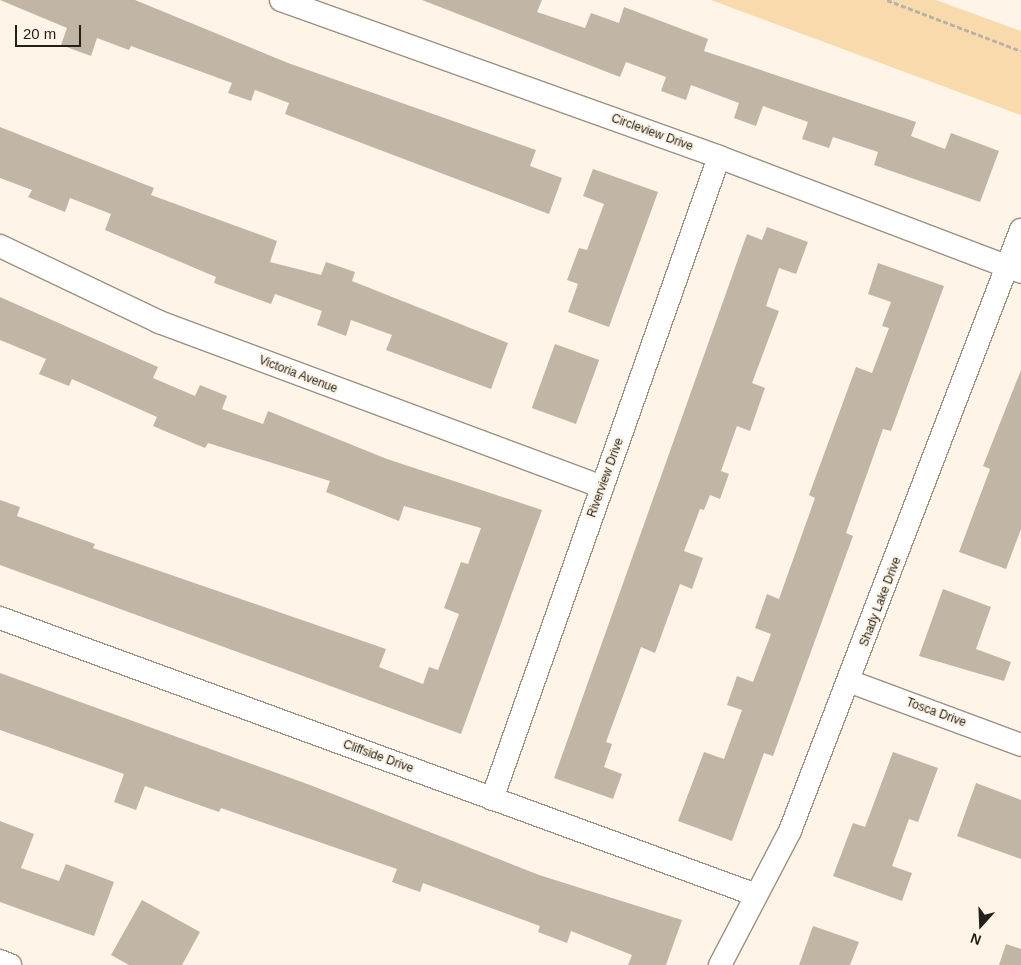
<!DOCTYPE html>
<style>
body{margin:0}
#map{position:relative;width:1021px;height:965px;overflow:hidden;background:#fef4e7;font-family:Helvetica,sans-serif}
div>[style]{position:absolute}
.green>*{inset:0;background:#f9daad}
.building>*{inset:0;background:#c1b6a6;transform-origin:0 0}
.path>*{height:3px;margin-top:-1.5px;transform-origin:0;background:repeating-linear-gradient(90deg,#bab2a7 0 5px,transparent 0 7.5px)}
.roads{filter:drop-shadow(1px 0 #9c9182) drop-shadow(-1px 0 #9c9182) drop-shadow(0 1px #9c9182) drop-shadow(0 -1px #9c9182)}
.street>*{height:22px;margin:-11px;padding:0 11px;transform-origin:11px;border-radius:11px;background:#fff}
span{translate:-50% -50%;white-space:nowrap;text-align:center;line-height:1.15;-webkit-text-stroke:4px #fef4e7;paint-order:stroke}
.street-label{font-size:12px;color:#231f19}
.north{position:absolute;left:956px;top:900px;width:50px;height:50px;-webkit-text-stroke:4px #fef4e7;paint-order:stroke;rotate:200deg;font-size:14px;font-weight:700;line-height:20px;text-align:center;color:#231f19}
.north::after{content:'';display:block;margin:auto;width:18px;height:22px;background:#231f19;clip-path:polygon(50% 0,100% 100%,50% 72%,0 100%)}
.scale{position:absolute;left:15px;top:25px;width:66px;height:22px;box-sizing:border-box;border:2px solid #231f19;border-top:0;padding-left:6px;font-size:15px;line-height:18px;white-space:nowrap;color:#231f19;-webkit-text-stroke:4px #fef4e7;paint-order:stroke}
</style>
<div id="map">
<div class="green">
<i style="clip-path:polygon(711px 0,936px 0,1021px 31px,1021px 115px)"></i>
</div>
<div class="building">
<i style="clip-path:polygon(0 0,135px 0,288px 63px,536px 150px,530px 166px,562px 178px,549px 214px,285px 114px,289px 103px,255px 90px,251px 101px,228px 93px,232px 83px,131px 46px,129px 50px,97px 38px,91px 56px,61px 45px,67px 28px)"></i>
<i style="clip-path:polygon(422px 0,542px 0,537px 12px,585px 28px,591px 13px,619px 23px,624px 7px,708px 39px,704px 51px,916px 122px,911px 136px,945px 149px,951px 133px,999px 151px,980px 202px,874px 165px,878px 152px,833px 137px,829px 148px,802px 139px,808px 122px,763px 106px,756px 126px,734px 118px,739px 103px,691px 85px,686px 100px,661px 91px,666px 77px,626px 62px,620px 77px)"></i>
<i style="clip-path:polygon(0 127px,154px 188px,151px 195px,277px 241px,270px 262px,321px 275px,326px 262px,355px 272px,352px 281px,508px 343px,491px 389px,386px 350px,392px 335px,351px 320px,346px 336px,317px 325px,322px 311px,275px 294px,271px 304px,214px 283px,216px 277px,105px 230px,111px 214px,70px 198px,65px 212px,28px 197px,32px 190px,0 178px)"></i>
<i style="clip-path:polygon(593px 169px,658px 192px,609px 327px,568px 312px,578px 284px,567px 280px,579px 248px,587px 250px,604px 204px,583px 196px)"></i>
<i style="clip-path:polygon(767px 227px,808px 242px,796px 274px,779px 268px,766px 306px,779px 311px,752px 383px,765px 388px,750px 431px,737px 426px,721px 471px,729px 474px,720px 499px,710px 495px,704px 510px,700px 509px,684px 551px,703px 558px,692px 589px,680px 584px,655px 653px,641px 647px,606px 742px,612px 744px,604px 767px,622px 774px,613px 799px,554px 778px,747px 234px,762px 240px)"></i>
<i style="clip-path:polygon(878px 263px,944px 286px,891px 431px,883px 429px,846px 533px,853px 536px,773px 756px,764px 753px,732px 841px,678px 821px,704px 752px,724px 759px,742px 710px,727px 705px,737px 676px,753px 682px,771px 634px,755px 628px,767px 594px,779px 599px,815px 498px,809px 495px,856px 367px,872px 373px,889px 328px,882px 326px,891px 302px,868px 294px)"></i>
<i style="clip-path:polygon(0 297px,158px 367px,153px 378px,195px 396px,200px 385px,227px 396px,222px 409px,263px 424px,268px 411px,387px 459px,542px 510px,461px 734px,0 565px,0 500px,20px 507px,17px 516px,95px 544px,93px 548px,386px 649px,379px 667px,423px 684px,429px 667px,438px 670px,459px 614px,444px 608px,461px 562px,468px 564px,481px 528px,404px 506px,399px 521px,326px 492px,330px 481px,208px 443px,205px 448px,153px 426px,157px 417px,72px 379px,69px 386px,39px 374px,46px 359px,0 340px)"></i>
<i style="left:555px;top:344px;width:47px;height:68px;rotate:20deg"></i>
<i style="clip-path:polygon(1021px 370px,1021px 529px,1006px 569px,959px 552px,990px 469px,983px 466px)"></i>
<i style="clip-path:polygon(943px 589px,991px 607px,976px 649px,1011px 662px,1004px 681px,919px 656px)"></i>
<i style="clip-path:polygon(0 673px,310px 785px,539px 875px,682px 920px,666px 965px,628px 965px,632px 955px,571px 931px,567px 943px,538px 932px,540px 926px,423px 883px,420px 892px,392px 882px,397px 869px,221px 808px,219px 812px,145px 786px,136px 810px,114px 802px,124px 774px,0 730px)"></i>
<i style="clip-path:polygon(893px 752px,938px 768px,918px 822px,909px 819px,892px 866px,912px 873px,902px 901px,833px 876px,853px 823px,865px 827px)"></i>
<i style="clip-path:polygon(976px 783px,1021px 800px,1021px 859px,957px 836px)"></i>
<i style="clip-path:polygon(0 821px,34px 834px,21px 868px,59px 881px,66px 864px,114px 882px,94px 936px,0 902px)"></i>
<i style="clip-path:polygon(142px 900px,200px 932px,182px 965px,129px 965px,111px 955px)"></i>
<i style="clip-path:polygon(813px 926px,859px 942px,850px 965px,799px 965px)"></i>
<i style="clip-path:polygon(1006px 944px,1021px 949px,1021px 965px,999px 965px)"></i>
</div>
<div class="path">
<i style="left:887px;top:0;width:143px;rotate:20.8deg"></i>
</div>
<div class="roads">
<div class="street">
<i style="left:281px;top:0;width:465px;rotate:19.7deg"></i>
<i style="left:719px;top:157px;width:323px;rotate:20.8deg"></i>
<i style="left:0;top:246px;width:176px;rotate:25.5deg"></i>
<i style="left:159px;top:322px;width:473px;rotate:20.4deg"></i>
<i style="left:0;top:618px;width:805px;rotate:20.12deg"></i>
<i style="left:851px;top:682px;width:181px;rotate:20.3deg"></i>
<i style="left:492px;top:799px;width:681px;rotate:-70.53deg"></i>
<i style="left:0;top:961px;width:11px;rotate:22deg"></i>
<i style="left:720px;top:965px;width:151px;rotate:-62.4deg"></i>
<i style="left:790px;top:831px;width:644px;rotate:-68.98deg"></i>
</div>
</div>
<div class="street-label">
<span style="left:652px;top:133px;rotate:20deg">Circleview Drive</span>
<span style="left:298px;top:375px;rotate:21deg">Victoria Avenue</span>
<span style="left:606px;top:478px;rotate:-70deg">Riverview Drive</span>
<span style="left:881px;top:602px;rotate:-69deg">Shady Lake Drive</span>
<span style="left:936px;top:713px;rotate:20deg">Tosca Drive</span>
<span style="left:378px;top:757px;rotate:20deg">Cliffside Drive</span>
</div>
<div class="north">N</div>
<div class="scale">20 m</div>
</div>
